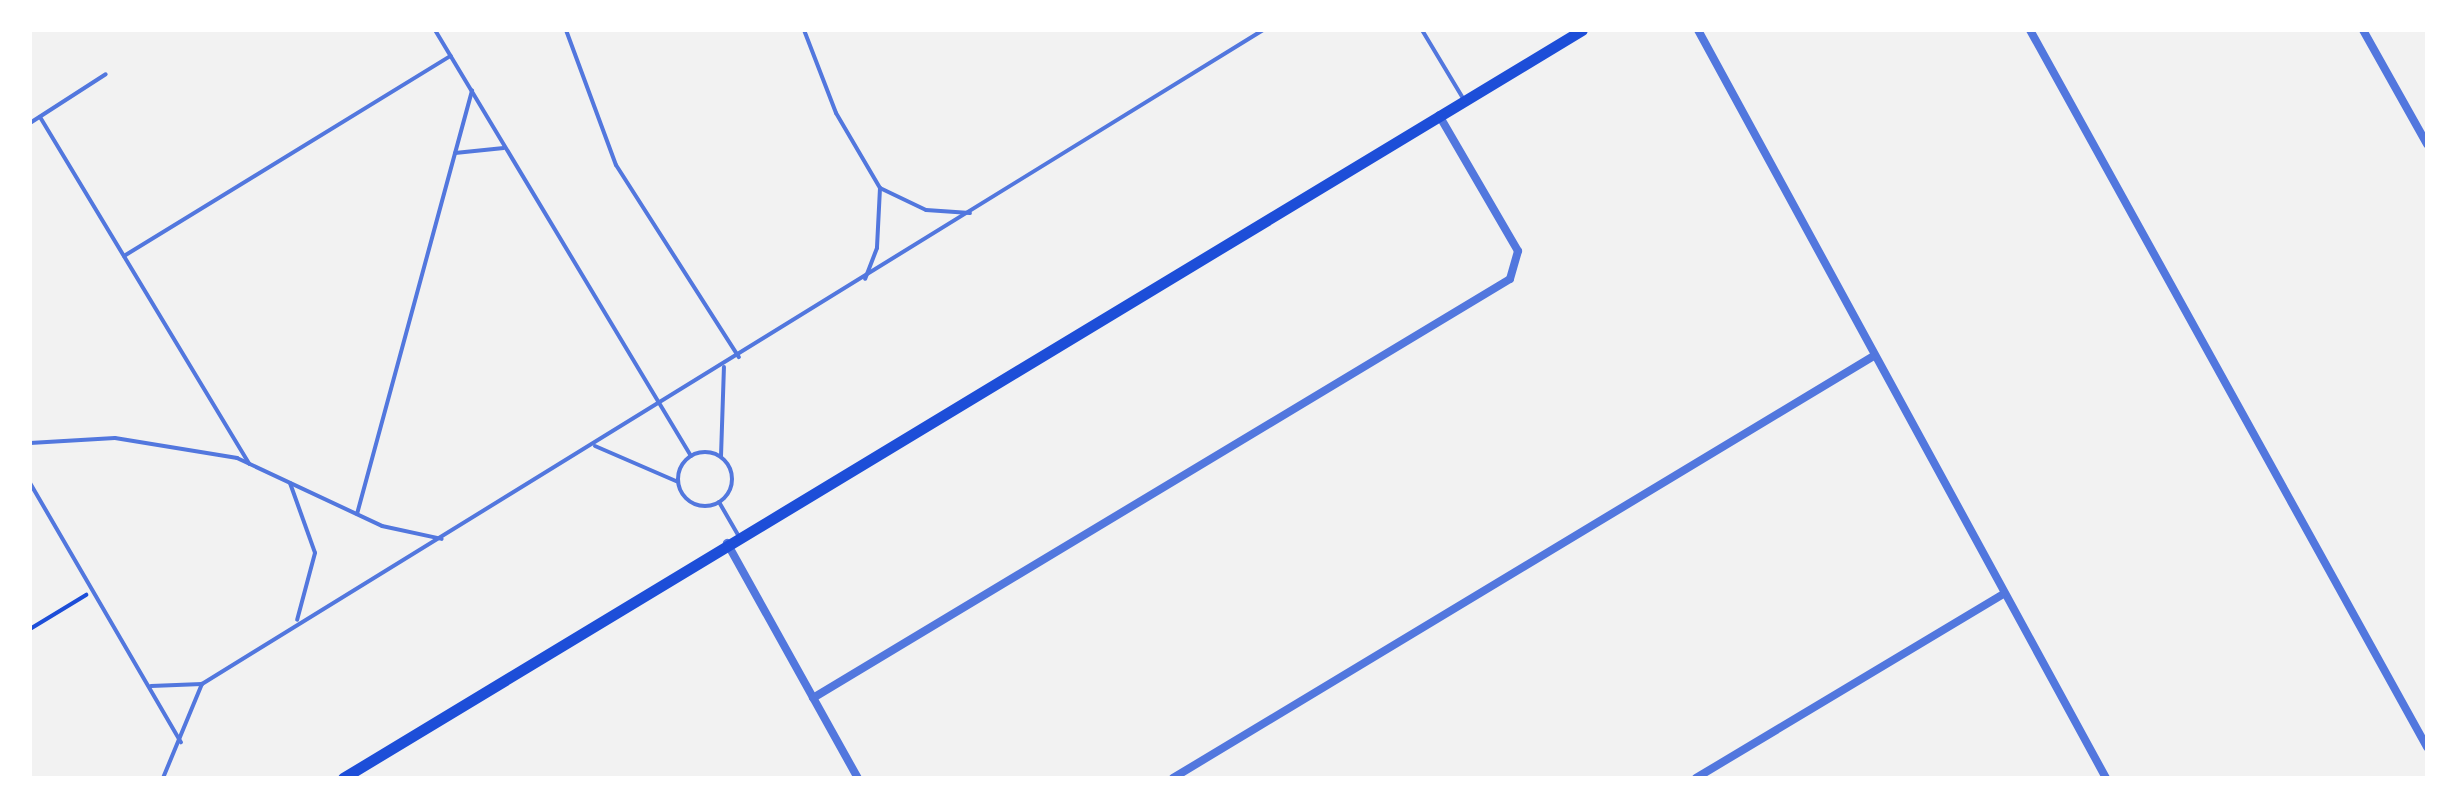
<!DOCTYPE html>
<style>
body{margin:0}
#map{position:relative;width:2457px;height:808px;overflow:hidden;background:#f2f2f2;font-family:Quicksand,sans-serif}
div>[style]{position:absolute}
.path>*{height:4px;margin:-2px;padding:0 2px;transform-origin:2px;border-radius:2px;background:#1d4ed8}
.service>*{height:4px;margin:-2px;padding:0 2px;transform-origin:2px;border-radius:2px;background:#5277de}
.service>.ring{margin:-2px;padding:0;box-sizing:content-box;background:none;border:4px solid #5277de;border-radius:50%}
.minor>*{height:8px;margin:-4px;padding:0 4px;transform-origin:4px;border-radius:4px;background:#5277de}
.secondary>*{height:11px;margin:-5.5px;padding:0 5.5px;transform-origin:5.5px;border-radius:5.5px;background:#1d4ed8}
span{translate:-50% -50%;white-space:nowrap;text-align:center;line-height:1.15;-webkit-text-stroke:10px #fff;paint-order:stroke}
.frame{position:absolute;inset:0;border:32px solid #fff;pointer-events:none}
</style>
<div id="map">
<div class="path">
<i style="left:30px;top:629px;width:66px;rotate:-31.3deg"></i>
</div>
<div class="service">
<i style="left:435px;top:30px;width:497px;rotate:59deg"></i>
<i style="left:566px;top:30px;width:144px;rotate:69.7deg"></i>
<i style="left:616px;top:165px;width:228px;rotate:57.4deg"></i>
<i style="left:804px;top:30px;width:89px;rotate:68.9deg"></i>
<i style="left:836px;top:113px;width:87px;rotate:59.6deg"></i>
<i style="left:880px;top:188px;width:60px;rotate:92.9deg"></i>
<i style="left:877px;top:248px;width:33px;rotate:111deg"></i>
<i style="left:1422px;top:30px;width:82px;rotate:59deg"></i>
<i style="left:40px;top:117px;width:405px;rotate:58.9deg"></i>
<i style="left:30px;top:123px;width:90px;rotate:-32.8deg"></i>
<i style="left:455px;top:153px;width:49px;rotate:-5.8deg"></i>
<i style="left:880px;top:188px;width:51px;rotate:25.6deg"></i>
<i style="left:926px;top:210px;width:44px;rotate:3.9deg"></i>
<i style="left:124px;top:256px;width:383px;rotate:-31.5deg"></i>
<i style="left:30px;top:443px;width:85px;rotate:-3.4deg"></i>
<i style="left:115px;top:438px;width:124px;rotate:9.3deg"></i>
<i style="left:237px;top:458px;width:160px;rotate:25.1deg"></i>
<i style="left:382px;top:526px;width:61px;rotate:12.2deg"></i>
<i style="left:595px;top:446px;width:90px;rotate:23.4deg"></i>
<i class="ring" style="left:678px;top:452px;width:50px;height:50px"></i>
<i style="left:721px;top:456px;width:89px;rotate:-88.1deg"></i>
<i style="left:30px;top:483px;width:300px;rotate:59.8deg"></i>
<i style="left:290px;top:483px;width:74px;rotate:70.3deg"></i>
<i style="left:315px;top:553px;width:69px;rotate:105deg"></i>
<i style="left:719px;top:502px;width:39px;rotate:60deg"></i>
<i style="left:357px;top:514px;width:439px;rotate:-74.8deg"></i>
<i style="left:151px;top:686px;width:51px;rotate:-2.2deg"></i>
<i style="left:202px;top:684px;width:1246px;rotate:-31.65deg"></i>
<i style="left:163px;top:778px;width:102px;rotate:-67.5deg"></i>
</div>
<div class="minor">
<i style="left:1698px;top:30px;width:852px;rotate:61.39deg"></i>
<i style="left:2030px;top:30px;width:820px;rotate:61.03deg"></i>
<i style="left:2363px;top:30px;width:131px;rotate:60.7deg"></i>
<i style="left:727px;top:543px;width:269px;rotate:60.9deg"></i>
<i style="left:813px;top:698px;width:813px;rotate:-31.01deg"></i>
<i style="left:1510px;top:279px;width:29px;rotate:-74deg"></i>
<i style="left:1518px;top:251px;width:157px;rotate:-120.2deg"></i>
<i style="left:1173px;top:778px;width:816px;rotate:-31.06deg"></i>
<i style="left:1696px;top:778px;width:358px;rotate:-30.9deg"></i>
</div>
<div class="secondary">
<i style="left:343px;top:778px;width:1447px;rotate:-31.12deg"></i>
</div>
<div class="frame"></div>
</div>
